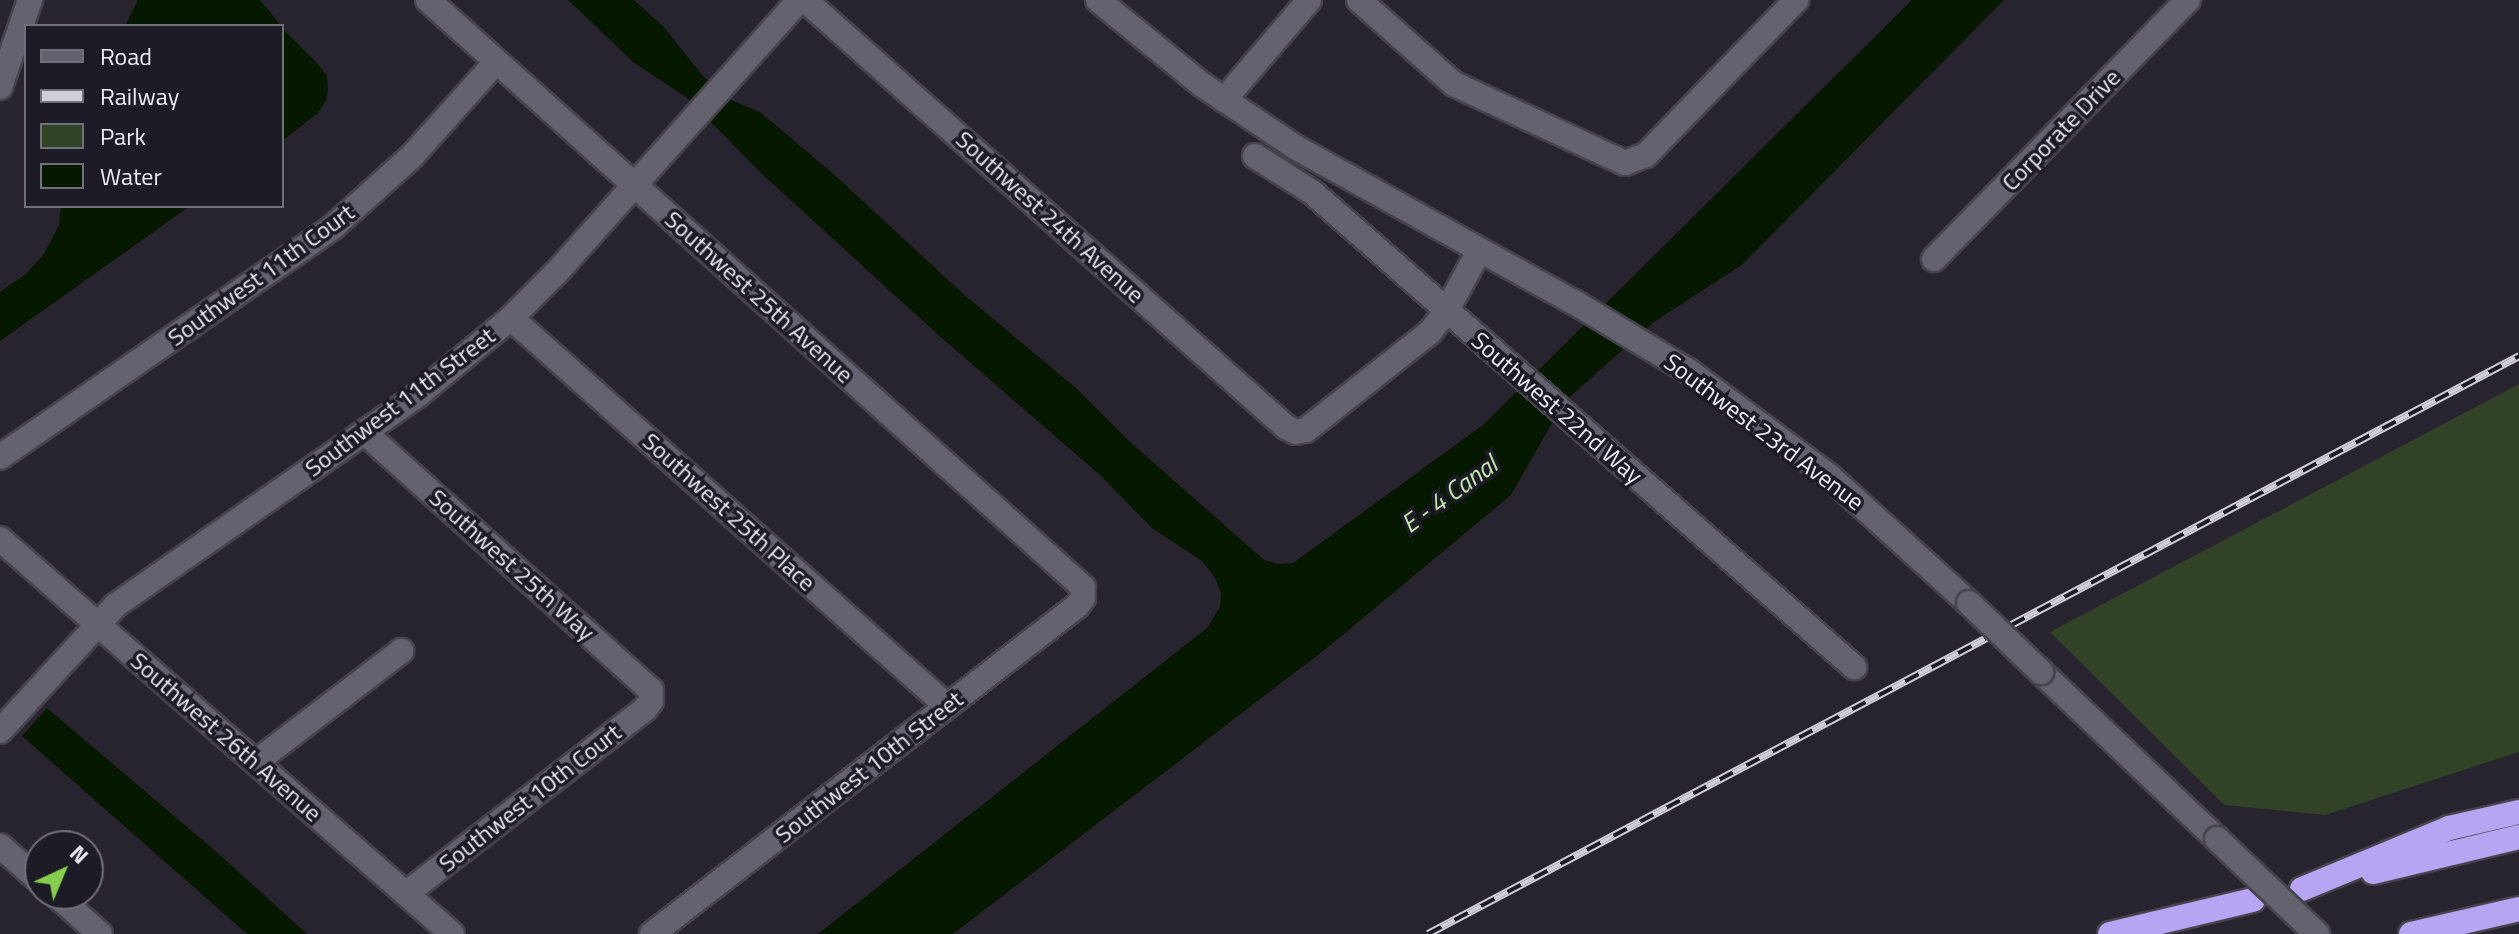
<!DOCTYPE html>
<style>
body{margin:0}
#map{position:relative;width:2519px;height:934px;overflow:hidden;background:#27242f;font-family:"Titillium Web",sans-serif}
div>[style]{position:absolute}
.green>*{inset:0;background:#314226}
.water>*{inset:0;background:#071800}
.roads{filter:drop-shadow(2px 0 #45434c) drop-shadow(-2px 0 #45434c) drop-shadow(0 2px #45434c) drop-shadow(0 -2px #45434c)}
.minor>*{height:24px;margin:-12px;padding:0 12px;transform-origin:12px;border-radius:12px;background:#64626f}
.highway>*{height:24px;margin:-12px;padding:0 12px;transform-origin:12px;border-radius:12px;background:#b7a4f3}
.rail>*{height:8px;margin-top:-4px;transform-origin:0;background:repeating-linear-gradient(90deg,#1d1b25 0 15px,#d0ced7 0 30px);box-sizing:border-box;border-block:2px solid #d0ced7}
.bridges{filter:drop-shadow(2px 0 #45434c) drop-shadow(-2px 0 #45434c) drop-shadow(0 2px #45434c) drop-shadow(0 -2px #45434c)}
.minor-bridge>*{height:24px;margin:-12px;padding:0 12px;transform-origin:12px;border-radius:12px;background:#64626f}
span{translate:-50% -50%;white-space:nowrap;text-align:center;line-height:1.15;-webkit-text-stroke:7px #1d1b25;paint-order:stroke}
.street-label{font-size:24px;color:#eeecf4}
.water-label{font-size:26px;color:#c3e8ad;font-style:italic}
.legend{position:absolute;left:24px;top:24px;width:260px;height:184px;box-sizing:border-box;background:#1d1b25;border:2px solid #716f78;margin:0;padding:10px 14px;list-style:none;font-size:24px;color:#eeecf4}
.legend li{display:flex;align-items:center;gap:16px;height:40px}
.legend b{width:40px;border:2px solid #716f78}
.north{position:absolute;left:24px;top:830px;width:80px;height:80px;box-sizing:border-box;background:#1d1b25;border:2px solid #716f78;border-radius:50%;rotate:44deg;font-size:22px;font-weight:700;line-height:32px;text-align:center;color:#eeecf4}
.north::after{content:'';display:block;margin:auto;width:28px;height:36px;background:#85cf4d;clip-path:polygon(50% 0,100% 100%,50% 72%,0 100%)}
</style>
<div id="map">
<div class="green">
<i style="clip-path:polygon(2519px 384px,2519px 752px,2325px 815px,2224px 805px,2050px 632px)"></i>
</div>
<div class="water">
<i style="clip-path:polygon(138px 0,260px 0,281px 26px,125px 26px)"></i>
<i style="clip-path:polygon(568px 0,634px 0,664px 27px,703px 76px,731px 100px,760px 112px,837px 177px,961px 292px,1076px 388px,1128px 440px,1264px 560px,1278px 564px,1293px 563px,1483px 425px,1912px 0,2004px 0,1743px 264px,1654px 322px,1564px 402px,1511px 495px,1327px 648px,953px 934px,818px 934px,1207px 628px,1220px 607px,1221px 593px,1214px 576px,1202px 561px,1152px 528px,1100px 475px,935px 332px,763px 175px,686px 97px,633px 62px)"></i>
<i style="clip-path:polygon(282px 28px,318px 64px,327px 76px,328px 90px,326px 101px,318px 113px,282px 141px)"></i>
<i style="clip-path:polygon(61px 206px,190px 206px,0 341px,0 292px,26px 274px,44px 254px,59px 225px)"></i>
<i style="clip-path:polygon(47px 708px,219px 854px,307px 934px,247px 934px,22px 736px)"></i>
</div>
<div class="roads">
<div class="minor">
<i style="left:428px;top:0;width:880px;rotate:41.87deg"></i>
<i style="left:1083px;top:587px;width:11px;rotate:90deg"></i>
<i style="left:1083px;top:598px;width:10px;rotate:127deg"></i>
<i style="left:1077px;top:606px;width:537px;rotate:142.34deg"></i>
<i style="left:805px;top:0;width:643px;rotate:41.6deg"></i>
<i style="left:1286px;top:427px;width:11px;rotate:27deg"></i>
<i style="left:1296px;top:432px;width:10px;rotate:-11deg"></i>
<i style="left:1306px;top:430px;width:158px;rotate:-38.3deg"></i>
<i style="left:1430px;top:332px;width:26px;rotate:-51deg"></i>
<i style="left:1446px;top:312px;width:69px;rotate:-61.6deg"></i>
<i style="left:1098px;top:0;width:133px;rotate:39.2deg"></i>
<i style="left:1201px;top:84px;width:113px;rotate:33.8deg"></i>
<i style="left:1295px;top:147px;width:319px;rotate:29.1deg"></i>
<i style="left:1574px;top:302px;width:135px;rotate:31.1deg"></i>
<i style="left:1690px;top:372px;width:174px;rotate:36.8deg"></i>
<i style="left:1829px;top:476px;width:189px;rotate:42.2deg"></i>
<i style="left:1359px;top:0;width:127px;rotate:41.5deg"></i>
<i style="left:1454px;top:84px;width:188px;rotate:24.8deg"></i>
<i style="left:1625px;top:163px;width:22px;rotate:-21deg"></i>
<i style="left:1646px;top:155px;width:216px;rotate:-45.9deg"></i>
<i style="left:0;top:87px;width:92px;rotate:-71deg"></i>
<i style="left:1224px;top:100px;width:131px;rotate:-49.6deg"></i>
<i style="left:1255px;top:156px;width:67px;rotate:32.3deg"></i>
<i style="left:1312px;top:192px;width:721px;rotate:41.23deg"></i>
<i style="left:1934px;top:259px;width:363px;rotate:-45.6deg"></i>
<i style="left:511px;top:318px;width:584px;rotate:41.67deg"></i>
<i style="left:364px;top:432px;width:386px;rotate:42deg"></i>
<i style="left:651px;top:690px;width:11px;rotate:90deg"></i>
<i style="left:651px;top:701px;width:10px;rotate:127deg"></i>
<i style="left:645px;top:709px;width:302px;rotate:142.3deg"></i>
<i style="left:0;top:457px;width:405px;rotate:-34.6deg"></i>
<i style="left:333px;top:227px;width:106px;rotate:-41.9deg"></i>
<i style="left:412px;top:156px;width:126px;rotate:-48.2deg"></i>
<i style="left:0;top:539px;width:600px;rotate:41.15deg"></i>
<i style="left:2041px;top:672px;width:243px;rotate:43.5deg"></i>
<i style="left:0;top:731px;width:171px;rotate:-47.4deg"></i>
<i style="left:116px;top:605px;width:368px;rotate:-34.8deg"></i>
<i style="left:418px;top:395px;width:121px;rotate:-39.6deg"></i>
<i style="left:511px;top:318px;width:65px;rotate:-45deg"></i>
<i style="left:557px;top:272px;width:364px;rotate:-48.3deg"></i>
<i style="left:256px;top:762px;width:183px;rotate:-37.4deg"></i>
<i style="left:0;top:846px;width:53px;rotate:41.2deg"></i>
<i style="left:55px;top:894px;width:60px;rotate:41.6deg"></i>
</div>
<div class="highway">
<i style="left:2373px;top:872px;width:150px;rotate:-13.5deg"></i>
<i style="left:2302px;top:889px;width:159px;rotate:-22.5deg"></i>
<i style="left:2449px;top:828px;width:72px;rotate:-12.9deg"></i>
<i style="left:2110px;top:934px;width:147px;rotate:-13.4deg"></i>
<i style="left:2411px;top:934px;width:111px;rotate:-13deg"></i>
</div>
</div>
<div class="rail">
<i style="left:1428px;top:934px;width:1235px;rotate:-27.91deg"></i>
</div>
<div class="bridges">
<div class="minor-bridge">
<i style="left:1969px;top:603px;width:100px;rotate:43.8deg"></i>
<i style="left:2217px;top:839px;width:138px;rotate:43.5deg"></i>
</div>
</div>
<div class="street-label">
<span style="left:2061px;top:130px;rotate:-46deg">Corporate Drive</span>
<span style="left:1050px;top:217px;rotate:42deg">Southwest 24th Avenue</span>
<span style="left:261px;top:275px;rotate:-36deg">Southwest 11th Court</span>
<span style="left:759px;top:297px;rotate:42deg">Southwest 25th Avenue</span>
<span style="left:400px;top:402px;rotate:-37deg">Southwest 11th Street</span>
<span style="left:1557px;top:408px;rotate:41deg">Southwest 22nd Way</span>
<span style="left:1764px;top:432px;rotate:37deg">Southwest 23rd Avenue</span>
<span style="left:729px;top:512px;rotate:42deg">Southwest 25th Place</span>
<span style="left:512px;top:565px;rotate:42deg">Southwest 25th Way</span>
<span style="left:226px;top:737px;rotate:41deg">Southwest 26th Avenue</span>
<span style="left:869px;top:767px;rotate:-38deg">Southwest 10th Street</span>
<span style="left:530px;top:798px;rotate:-38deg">Southwest 10th Court</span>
</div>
<div class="water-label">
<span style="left:1449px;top:494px;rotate:-36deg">E - 4 Canal</span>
</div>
<ul class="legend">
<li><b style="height:10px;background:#64626f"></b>Road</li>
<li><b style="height:10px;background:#d0ced7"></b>Railway</li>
<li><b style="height:22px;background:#314226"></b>Park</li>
<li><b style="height:22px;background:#071800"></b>Water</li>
</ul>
<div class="north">N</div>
</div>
